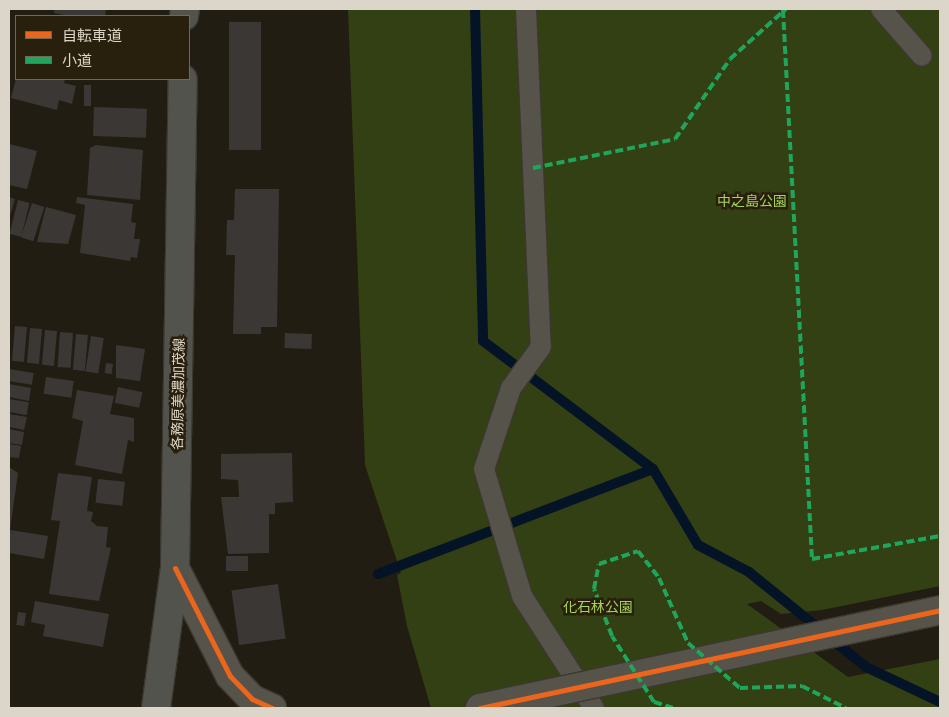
<!DOCTYPE html>
<meta charset="utf-8">
<style>
body{margin:0}
#map{position:relative;width:949px;height:717px;overflow:hidden;background:#221d12;font-family:"Open Sans","Noto Sans JP",sans-serif}
div>[style]{position:absolute}
.green>*{inset:0;background:#324013}
.stream>*{height:10px;margin:-5px;padding:0 5px;transform-origin:5px;border-radius:5px;background:#041326}
.building>*{inset:0;background:#3b3735;transform-origin:0 0}
.roads{filter:drop-shadow(1px 0 #3d3831) drop-shadow(-1px 0 #3d3831) drop-shadow(0 1px #3d3831) drop-shadow(0 -1px #3d3831)}
.service>*{height:20px;margin:-10px;padding:0 10px;transform-origin:10px;border-radius:10px;background:#56534a}
.tertiary>*{height:28px;margin:-14px;padding:0 14px;transform-origin:14px;border-radius:14px;background:#56534a}
.secondary>*{height:28px;margin:-14px;padding:0 14px;transform-origin:14px;border-radius:14px;background:#53534d}
.bridges{filter:drop-shadow(1px 0 #3d3831) drop-shadow(-1px 0 #3d3831) drop-shadow(0 1px #3d3831) drop-shadow(0 -1px #3d3831)}
.tertiary-bridge>*{height:28px;margin:-14px;padding:0 14px;transform-origin:14px;border-radius:14px;background:#56534a}
.quiet>*{height:4px;margin-top:-2px;transform-origin:0;background:repeating-linear-gradient(90deg,#20a55d 0 8px,transparent 0 12px)}
.cycleway>*{height:5px;margin:-2.5px;padding:0 2.5px;transform-origin:2.5px;border-radius:2.5px;background:#eb651d}
span{translate:-50% -50%;white-space:nowrap;text-align:center;line-height:1.15;-webkit-text-stroke:5px #28200c;paint-order:stroke}
.park-label{font-size:14px;color:#a6d35a}
.street-label{font-size:14px;color:#dcd6ca}
.frame{position:absolute;inset:0;border:10px solid #dcd6ca;pointer-events:none}
.legend{position:absolute;left:15px;top:15px;width:175px;height:65px;box-sizing:border-box;background:#28200c;border:1px solid #706958;margin:0;padding:6px 9px;list-style:none;font-size:15px;color:#dcd6ca}
.legend li{display:flex;align-items:center;gap:10px;height:25px}
.legend b{width:25px;border:1px solid #706958}
</style>
<div id="map">
<div class="green">
<i style="clip-path:polygon(348px 9px,940px 9px,940px 586px,822px 610px,781px 614px,761px 601px,747px 604px,848px 677px,940px 659px,940px 708px,431px 708px,407px 626px,397px 575px,401px 573px,365px 465px)"></i>
</div>
<div class="stream">
<i style="left:475px;top:9px;width:332px;rotate:88.6deg"></i>
<i style="left:483px;top:341px;width:213px;rotate:37deg"></i>
<i style="left:378px;top:574px;width:294px;rotate:-20.9deg"></i>
<i style="left:653px;top:469px;width:88px;rotate:59.4deg"></i>
<i style="left:698px;top:545px;width:58px;rotate:27.9deg"></i>
<i style="left:749px;top:572px;width:151px;rotate:39.1deg"></i>
<i style="left:866px;top:667px;width:82px;rotate:25.3deg"></i>
</div>
<div class="building">
<i style="clip-path:polygon(55px 9px,106px 9px,105px 16px,69px 16px,54px 13px)"></i>
<i style="left:229px;top:22px;width:32px;height:128px"></i>
<i style="clip-path:polygon(16px 79px,65px 79px,64px 83px,76px 86px,72px 104px,59px 100px,57px 110px,11px 98px)"></i>
<i style="left:84px;top:85px;width:7px;height:21px"></i>
<i style="left:94px;top:107px;width:53px;height:29px;rotate:2deg"></i>
<i style="clip-path:polygon(9px 144px,37px 151px,27px 189px,9px 185px)"></i>
<i style="clip-path:polygon(96px 145px,143px 150px,140px 200px,87px 195px,90px 148px)"></i>
<i style="clip-path:polygon(235px 189px,279px 189px,277px 327px,261px 327px,261px 334px,233px 334px,235px 255px,226px 255px,227px 220px,234px 220px)"></i>
<i style="clip-path:polygon(9px 197px,15px 199px,9px 219px)"></i>
<i style="clip-path:polygon(77px 197px,133px 204px,131px 222px,136px 223px,134px 239px,140px 239px,137px 258px,131px 257px,130px 261px,80px 253px,85px 205px,76px 203px)"></i>
<i style="left:18px;top:200px;width:12px;height:35px;rotate:14deg"></i>
<i style="left:32px;top:203px;width:13px;height:36px;rotate:18deg"></i>
<i style="clip-path:polygon(46px 207px,76px 215px,68px 244px,37px 242px)"></i>
<i style="left:15px;top:326px;width:12px;height:35px;rotate:5deg"></i>
<i style="left:30px;top:328px;width:12px;height:35px;rotate:5deg"></i>
<i style="left:45px;top:330px;width:12px;height:35px;rotate:5deg"></i>
<i style="left:60px;top:332px;width:13px;height:35px;rotate:4deg"></i>
<i style="left:285px;top:333px;width:27px;height:15px;rotate:2deg"></i>
<i style="left:76px;top:334px;width:12px;height:36px;rotate:5deg"></i>
<i style="left:91px;top:336px;width:13px;height:36px;rotate:9deg"></i>
<i style="clip-path:polygon(116px 345px,145px 349px,140px 381px,116px 378px)"></i>
<i style="left:106px;top:363px;width:7px;height:10px;rotate:8deg"></i>
<i style="left:9px;top:369px;width:25px;height:12px;rotate:9deg"></i>
<i style="left:46px;top:377px;width:28px;height:17px;rotate:8deg"></i>
<i style="clip-path:polygon(9px 384px,31px 388px,29px 401px,9px 397px)"></i>
<i style="left:118px;top:387px;width:25px;height:16px;rotate:12deg"></i>
<i style="clip-path:polygon(77px 390px,114px 396px,110px 414px,134px 418px,134px 442px,128px 440px,122px 474px,75px 465px,83px 421px,72px 418px)"></i>
<i style="left:9px;top:399px;width:20px;height:13px;rotate:9deg"></i>
<i style="clip-path:polygon(9px 414px,27px 417px,24px 430px,9px 427px)"></i>
<i style="clip-path:polygon(9px 429px,24px 432px,22px 445px,9px 443px)"></i>
<i style="clip-path:polygon(9px 444px,21px 446px,19px 458px,9px 457px)"></i>
<i style="clip-path:polygon(292px 453px,293px 502px,275px 503px,275px 514px,269px 514px,269px 553px,228px 554px,221px 497px,239px 497px,238px 480px,221px 479px,221px 454px)"></i>
<i style="clip-path:polygon(9px 467px,18px 473px,10px 530px,48px 536px,44px 559px,9px 553px)"></i>
<i style="clip-path:polygon(58px 473px,92px 477px,87px 511px,93px 512px,91px 521px,97px 526px,108px 527px,106px 547px,111px 548px,99px 601px,49px 594px,60px 521px,51px 520px)"></i>
<i style="left:98px;top:479px;width:27px;height:24px;rotate:6deg"></i>
<i style="left:226px;top:556px;width:22px;height:15px"></i>
<i style="left:278px;top:584px;width:55px;height:47px;rotate:82deg"></i>
<i style="clip-path:polygon(35px 601px,109px 614px,103px 647px,43px 636px,45px 625px,31px 622px)"></i>
<i style="left:18px;top:612px;width:8px;height:13px;rotate:7deg"></i>
</div>
<div class="roads">
<div class="service">
<i style="left:526px;top:9px;width:338px;rotate:87.5deg"></i>
<i style="left:541px;top:347px;width:51px;rotate:126.2deg"></i>
<i style="left:511px;top:388px;width:85px;rotate:108.4deg"></i>
<i style="left:484px;top:469px;width:133px;rotate:73.3deg"></i>
<i style="left:522px;top:596px;width:133px;rotate:57.3deg"></i>
<i style="left:881px;top:9px;width:62px;rotate:48.9deg"></i>
</div>
<div class="tertiary">
<i style="left:175px;top:568px;width:121px;rotate:63deg"></i>
<i style="left:230px;top:676px;width:32px;rotate:46deg"></i>
<i style="left:252px;top:699px;width:22px;rotate:24deg"></i>
</div>
<div class="secondary">
<i style="left:184px;top:16px;width:7px;rotate:-82deg"></i>
<i style="left:156px;top:708px;width:141px;rotate:-82.3deg"></i>
<i style="left:175px;top:568px;width:489px;rotate:-89.1deg"></i>
</div>
</div>
<div class="bridges">
<div class="tertiary-bridge">
<i style="left:480px;top:708px;width:470px;rotate:-12deg"></i>
</div>
</div>
<div class="quiet">
<i style="left:783px;top:10px;width:550px;rotate:86.98deg"></i>
<i style="left:812px;top:559px;width:130px;rotate:-10.2deg"></i>
<i style="left:533px;top:168px;width:145px;rotate:-11.5deg"></i>
<i style="left:675px;top:139px;width:97px;rotate:-55.5deg"></i>
<i style="left:730px;top:59px;width:75px;rotate:-41.8deg"></i>
<i style="left:673px;top:708px;width:20px;rotate:-162deg"></i>
<i style="left:654px;top:702px;width:78px;rotate:-122.5deg"></i>
<i style="left:612px;top:636px;width:50px;rotate:-111deg"></i>
<i style="left:594px;top:589px;width:25px;rotate:-79deg"></i>
<i style="left:599px;top:564px;width:41px;rotate:-18.4deg"></i>
<i style="left:638px;top:551px;width:34px;rotate:52deg"></i>
<i style="left:659px;top:578px;width:71px;rotate:66deg"></i>
<i style="left:688px;top:643px;width:69px;rotate:40.9deg"></i>
<i style="left:740px;top:688px;width:62px;rotate:-1.8deg"></i>
<i style="left:802px;top:686px;width:49px;rotate:26.6deg"></i>
</div>
<div class="cycleway">
<i style="left:175px;top:568px;width:121px;rotate:63deg"></i>
<i style="left:230px;top:676px;width:32px;rotate:46deg"></i>
<i style="left:252px;top:699px;width:22px;rotate:24deg"></i>
<i style="left:480px;top:708px;width:470px;rotate:-12deg"></i>
</div>
<div class="park-label">
<span style="left:752px;top:201px">中之島公園</span>
<span style="left:598px;top:607px">化石林公園</span>
</div>
<div class="street-label">
<span style="left:178px;top:394px;rotate:-89deg">各務原美濃加茂線</span>
</div>
<div class="frame"></div>
<ul class="legend">
<li><b style="height:6px;background:#eb651d"></b>自転車道</li>
<li><b style="height:6px;background:#20a55d"></b>小道</li>
</ul>
</div>
